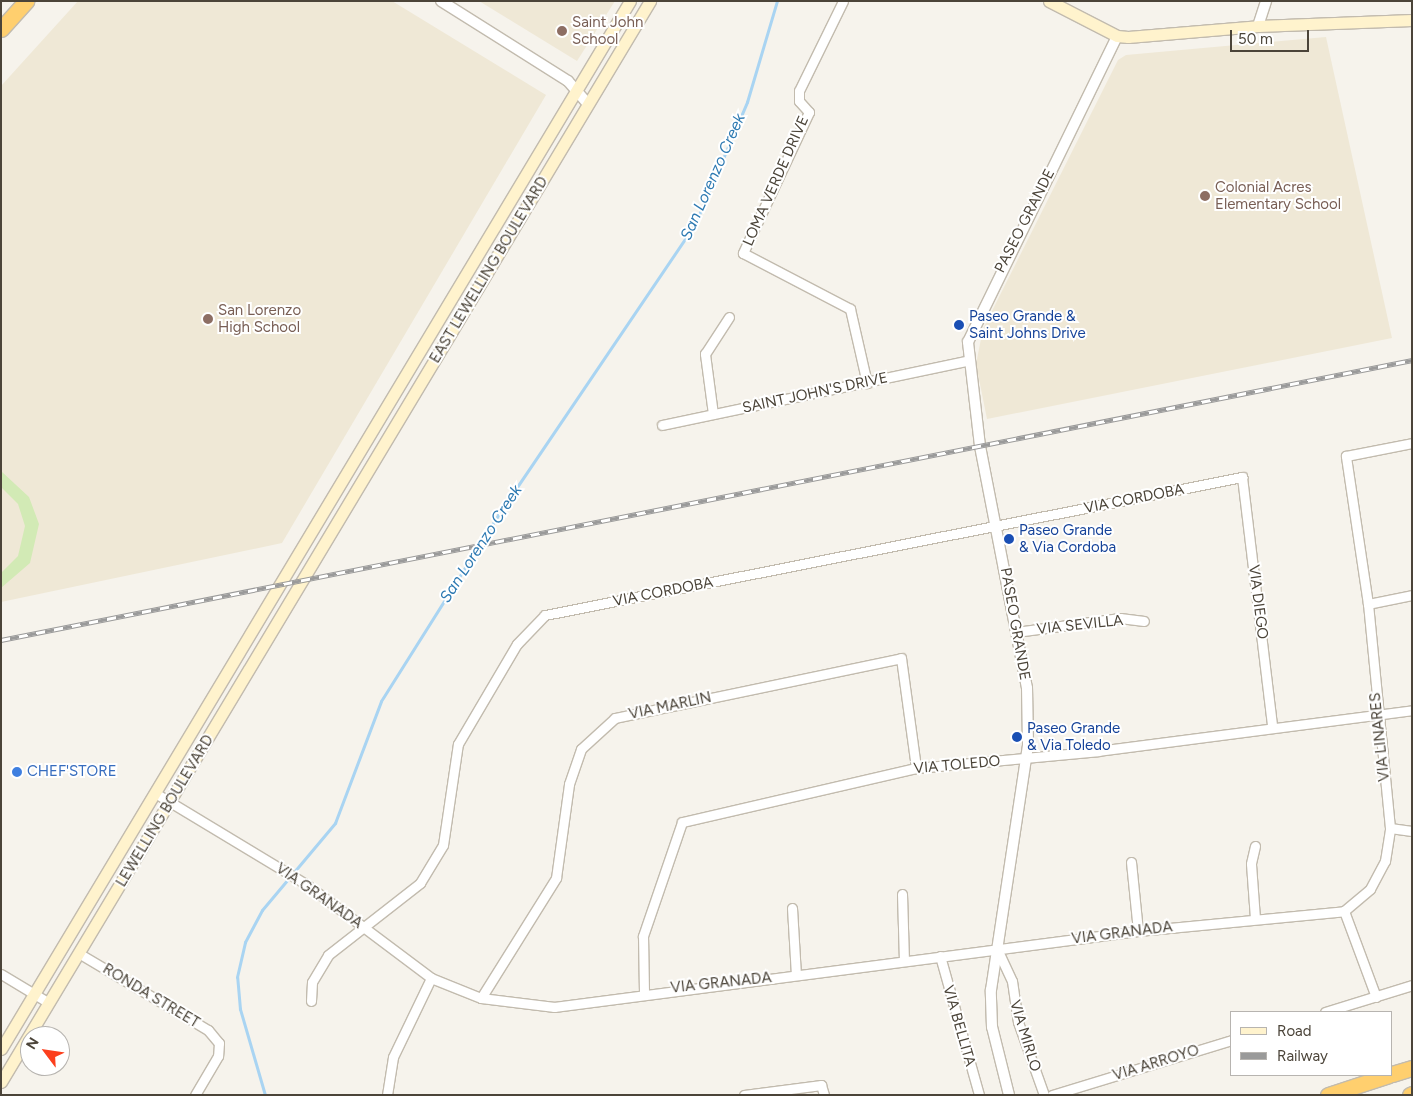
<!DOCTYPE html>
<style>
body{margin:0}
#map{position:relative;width:1413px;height:1096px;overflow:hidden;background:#f6f3ec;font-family:Figtree,sans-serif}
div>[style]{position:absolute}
.education>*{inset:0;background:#efe8d6}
.green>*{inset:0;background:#d2eab5}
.stream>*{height:3px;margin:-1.5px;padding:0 1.5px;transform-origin:1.5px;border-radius:1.5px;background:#a9d4f2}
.roads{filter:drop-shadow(1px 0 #c2bbae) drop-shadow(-1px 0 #c2bbae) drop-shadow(0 1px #c2bbae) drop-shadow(0 -1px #c2bbae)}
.minor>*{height:9px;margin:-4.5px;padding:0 4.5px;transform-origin:4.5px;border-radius:4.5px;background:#fff}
.tertiary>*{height:10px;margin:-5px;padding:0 5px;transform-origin:5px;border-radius:5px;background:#fff}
.secondary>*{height:11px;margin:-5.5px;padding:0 5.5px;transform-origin:5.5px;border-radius:5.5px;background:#fff3cd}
.motorway>*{height:15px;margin:-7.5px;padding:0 7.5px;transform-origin:7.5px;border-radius:7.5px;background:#ffcf6e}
.rail>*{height:5px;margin-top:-2.5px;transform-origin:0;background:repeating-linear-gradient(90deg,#fff 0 9px,#9a9a9a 0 18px);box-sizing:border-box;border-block:1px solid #9a9a9a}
.dots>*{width:14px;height:14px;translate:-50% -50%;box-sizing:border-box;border:2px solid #fff;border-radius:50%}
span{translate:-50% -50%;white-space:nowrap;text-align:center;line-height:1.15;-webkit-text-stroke:4px #fff;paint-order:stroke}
.education-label{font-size:15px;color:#785e54}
.left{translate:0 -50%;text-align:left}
.street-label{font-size:15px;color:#4b4439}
.transit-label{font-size:15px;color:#164399}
.shop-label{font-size:15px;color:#366cbe}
.water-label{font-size:16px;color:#2e7ab2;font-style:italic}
.frame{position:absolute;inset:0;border:2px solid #4b4439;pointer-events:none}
.legend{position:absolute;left:1230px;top:1011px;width:162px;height:65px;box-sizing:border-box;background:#fff;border:1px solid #b7b4b0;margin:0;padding:6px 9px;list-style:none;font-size:15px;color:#4b4439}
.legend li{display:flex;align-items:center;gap:10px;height:25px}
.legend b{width:25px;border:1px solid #b7b4b0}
.north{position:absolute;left:20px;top:1026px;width:50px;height:50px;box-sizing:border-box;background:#fff;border:1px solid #b7b4b0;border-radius:50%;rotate:301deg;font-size:14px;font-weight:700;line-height:20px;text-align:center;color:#4b4439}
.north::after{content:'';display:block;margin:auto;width:18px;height:22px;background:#fc3f1d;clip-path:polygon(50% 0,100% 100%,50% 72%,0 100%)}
.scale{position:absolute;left:1230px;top:30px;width:79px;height:22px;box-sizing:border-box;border:2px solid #4b4439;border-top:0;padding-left:6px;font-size:15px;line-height:18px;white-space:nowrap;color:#4b4439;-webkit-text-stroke:4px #fff;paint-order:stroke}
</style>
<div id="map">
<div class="education">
<i style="clip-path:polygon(78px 1px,392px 1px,546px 95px,282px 543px,1px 602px,1px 86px)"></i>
<i style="clip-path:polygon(479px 1px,615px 1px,577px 61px)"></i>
<i style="clip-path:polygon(1326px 37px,1392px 338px,987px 419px,976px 364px,983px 329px,1118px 60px,1126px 55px)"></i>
</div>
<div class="green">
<i style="clip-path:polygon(1px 471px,29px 497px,39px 524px,30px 563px,1px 588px,1px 573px,18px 556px,25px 526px,18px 504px,1px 487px)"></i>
</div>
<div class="stream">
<i style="left:265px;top:1095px;width:90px;rotate:-106.2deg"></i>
<i style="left:240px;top:1009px;width:32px;rotate:-95deg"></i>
<i style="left:237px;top:977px;width:36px;rotate:-77deg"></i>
<i style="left:245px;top:942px;width:36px;rotate:-62deg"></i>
<i style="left:262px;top:910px;width:114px;rotate:-50deg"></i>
<i style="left:335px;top:823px;width:130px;rotate:-69.3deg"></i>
<i style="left:381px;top:701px;width:220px;rotate:-57.8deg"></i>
<i style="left:498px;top:515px;width:351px;rotate:-55.9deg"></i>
<i style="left:695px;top:224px;width:133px;rotate:-66.9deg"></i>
<i style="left:747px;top:102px;width:105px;rotate:-73.5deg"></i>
</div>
<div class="roads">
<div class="minor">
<i style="left:843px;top:1px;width:100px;rotate:116.1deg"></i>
<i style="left:799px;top:91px;width:10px;rotate:90deg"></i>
<i style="left:799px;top:101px;width:15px;rotate:48deg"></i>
<i style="left:809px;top:112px;width:156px;rotate:115.1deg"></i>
<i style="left:743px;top:253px;width:121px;rotate:27.6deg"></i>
<i style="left:850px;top:309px;width:76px;rotate:77.1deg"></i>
<i style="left:713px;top:414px;width:61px;rotate:-97.6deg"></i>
<i style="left:705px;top:354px;width:44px;rotate:-57deg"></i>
<i style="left:662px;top:425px;width:312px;rotate:-11.9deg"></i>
<i style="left:1368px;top:604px;width:45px;rotate:-11.6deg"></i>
<i style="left:1016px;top:632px;width:105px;rotate:-7.7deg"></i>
<i style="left:1120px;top:618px;width:24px;rotate:7deg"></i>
<i style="left:155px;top:793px;width:176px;rotate:31.1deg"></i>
<i style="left:306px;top:884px;width:156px;rotate:36.9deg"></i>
<i style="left:431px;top:978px;width:54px;rotate:21.8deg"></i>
<i style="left:481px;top:998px;width:74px;rotate:7deg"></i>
<i style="left:554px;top:1007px;width:589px;rotate:-7.41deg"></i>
<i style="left:1138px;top:931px;width:207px;rotate:-5.5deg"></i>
<i style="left:1390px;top:828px;width:22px;rotate:8deg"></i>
<i style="left:1255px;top:846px;width:18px;rotate:103deg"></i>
<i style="left:1251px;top:864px;width:54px;rotate:85.8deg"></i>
<i style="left:1131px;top:862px;width:69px;rotate:84.2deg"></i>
<i style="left:902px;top:894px;width:66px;rotate:88.3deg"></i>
<i style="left:792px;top:908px;width:67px;rotate:86.6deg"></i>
<i style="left:997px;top:949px;width:35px;rotate:65deg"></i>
<i style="left:1012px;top:981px;width:41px;rotate:81.7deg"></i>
<i style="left:1018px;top:1022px;width:77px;rotate:70.4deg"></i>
<i style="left:80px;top:954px;width:149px;rotate:30.7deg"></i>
<i style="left:208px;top:1030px;width:17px;rotate:50deg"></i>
<i style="left:219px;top:1043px;width:13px;rotate:94deg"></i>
<i style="left:218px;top:1056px;width:45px;rotate:120.5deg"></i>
<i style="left:940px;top:956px;width:144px;rotate:74.3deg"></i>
<i style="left:1px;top:974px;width:56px;rotate:31.1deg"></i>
<i style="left:644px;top:992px;width:56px;rotate:-91deg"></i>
<i style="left:643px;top:936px;width:120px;rotate:-71.1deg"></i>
<i style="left:682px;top:822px;width:240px;rotate:-13deg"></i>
<i style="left:916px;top:768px;width:183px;rotate:-5.3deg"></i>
<i style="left:1098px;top:751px;width:317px;rotate:-7.4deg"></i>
<i style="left:1376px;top:997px;width:92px;rotate:-110.4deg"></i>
<i style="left:1344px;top:911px;width:34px;rotate:-40deg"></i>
<i style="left:1370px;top:889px;width:32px;rotate:-62deg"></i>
<i style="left:1385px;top:861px;width:33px;rotate:-81deg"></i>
<i style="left:1390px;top:828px;width:225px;rotate:-95.6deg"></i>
<i style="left:1368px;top:604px;width:150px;rotate:-98.5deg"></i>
<i style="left:1346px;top:456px;width:67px;rotate:-11.1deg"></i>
<i style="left:481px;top:998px;width:142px;rotate:-58deg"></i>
<i style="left:556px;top:878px;width:95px;rotate:-82.1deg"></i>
<i style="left:569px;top:784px;width:37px;rotate:-71deg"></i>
<i style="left:581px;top:749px;width:46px;rotate:-42.4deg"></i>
<i style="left:615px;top:718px;width:292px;rotate:-11.8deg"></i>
<i style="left:901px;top:658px;width:111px;rotate:82.2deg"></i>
<i style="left:311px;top:1001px;width:19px;rotate:-87deg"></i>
<i style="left:312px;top:982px;width:31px;rotate:-59deg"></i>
<i style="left:328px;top:955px;width:117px;rotate:-38deg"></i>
<i style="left:420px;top:883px;width:44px;rotate:-58.8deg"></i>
<i style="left:443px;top:845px;width:102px;rotate:-81.6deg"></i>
<i style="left:458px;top:744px;width:116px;rotate:-59.5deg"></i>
<i style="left:517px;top:644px;width:40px;rotate:-46deg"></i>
<i style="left:545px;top:615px;width:711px;rotate:-11.2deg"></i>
<i style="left:1242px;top:477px;width:251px;rotate:83.1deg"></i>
<i style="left:1325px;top:1012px;width:91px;rotate:-17.2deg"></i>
<i style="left:387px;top:1095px;width:38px;rotate:-81deg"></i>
<i style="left:393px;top:1057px;width:88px;rotate:-64.3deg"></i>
<i style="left:744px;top:1095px;width:78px;rotate:-7.4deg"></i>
<i style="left:821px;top:1085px;width:10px;rotate:73deg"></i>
<i style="left:1052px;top:1095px;width:188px;rotate:-17deg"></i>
</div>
<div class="tertiary">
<i style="left:441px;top:1px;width:150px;rotate:32.2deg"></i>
<i style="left:568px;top:81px;width:30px;rotate:49deg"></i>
<i style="left:1258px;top:26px;width:26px;rotate:-72deg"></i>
<i style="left:1009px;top:1095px;width:70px;rotate:-104deg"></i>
<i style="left:992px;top:1027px;width:37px;rotate:-92deg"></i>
<i style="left:991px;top:990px;width:249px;rotate:-81.4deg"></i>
<i style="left:1028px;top:744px;width:56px;rotate:-91deg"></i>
<i style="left:1027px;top:688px;width:247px;rotate:-101deg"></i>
<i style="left:980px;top:446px;width:105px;rotate:-96.6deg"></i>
<i style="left:968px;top:342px;width:340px;rotate:-64deg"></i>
</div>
<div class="secondary">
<i style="left:1049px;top:1px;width:76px;rotate:27.2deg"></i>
<i style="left:1117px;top:36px;width:11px;rotate:5deg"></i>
<i style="left:1128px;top:37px;width:130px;rotate:-4.8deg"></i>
<i style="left:1258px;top:26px;width:154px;rotate:-2.2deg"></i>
<i style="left:1px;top:1049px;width:1222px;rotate:-59.03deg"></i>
<i style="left:1px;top:1082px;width:1261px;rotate:-59.02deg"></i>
</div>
<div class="motorway">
<i style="left:1px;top:29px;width:38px;rotate:-48deg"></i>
<i style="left:1392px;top:1074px;width:21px;rotate:-17deg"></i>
<i style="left:1328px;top:1095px;width:64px;rotate:-18.2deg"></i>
<i style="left:1410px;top:1095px;width:2px;rotate:-27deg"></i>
</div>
</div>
<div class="rail">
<i style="left:1px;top:640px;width:1439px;rotate:-11.22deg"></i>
</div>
<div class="dots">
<i style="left:562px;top:31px;background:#8d6e63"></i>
<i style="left:1205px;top:196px;background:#8d6e63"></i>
<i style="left:208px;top:319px;background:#8d6e63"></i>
<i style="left:959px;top:325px;background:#1a4fb4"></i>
<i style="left:1009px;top:539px;background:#1a4fb4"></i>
<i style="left:1017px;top:737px;background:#1a4fb4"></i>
<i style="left:17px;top:772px;background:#3f7fe0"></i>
</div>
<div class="education-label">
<span class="left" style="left:572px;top:31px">Saint John<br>School</span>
<span class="left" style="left:1215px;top:196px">Colonial Acres<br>Elementary School</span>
<span class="left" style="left:218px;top:319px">San Lorenzo<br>High School</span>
</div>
<div class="street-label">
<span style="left:776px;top:181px;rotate:-66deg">LOMA VERDE DRIVE</span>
<span style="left:1025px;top:221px;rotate:-63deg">PASEO GRANDE</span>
<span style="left:489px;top:270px;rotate:-59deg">EAST LEWELLING BOULEVARD</span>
<span style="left:815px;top:393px;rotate:-12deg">SAINT JOHN'S DRIVE</span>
<span style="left:1134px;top:499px;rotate:-11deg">VIA CORDOBA</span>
<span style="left:663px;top:592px;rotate:-11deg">VIA CORDOBA</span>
<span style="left:1258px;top:602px;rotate:83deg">VIA DIEGO</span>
<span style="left:1015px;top:624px;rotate:80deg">PASEO GRANDE</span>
<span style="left:1080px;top:625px;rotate:-6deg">VIA SEVILLA</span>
<span style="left:670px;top:706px;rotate:-12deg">VIA MARLIN</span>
<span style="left:1380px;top:737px;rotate:-96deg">VIA LINARES</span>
<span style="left:957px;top:765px;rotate:-5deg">VIA TOLEDO</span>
<span style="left:165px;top:811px;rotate:-59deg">LEWELLING BOULEVARD</span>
<span style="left:319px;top:896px;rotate:35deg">VIA GRANADA</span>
<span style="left:1122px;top:933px;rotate:-7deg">VIA GRANADA</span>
<span style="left:721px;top:983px;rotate:-6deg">VIA GRANADA</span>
<span style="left:151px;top:996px;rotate:31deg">RONDA STREET</span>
<span style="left:959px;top:1026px;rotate:74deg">VIA BELLITA</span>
<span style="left:1025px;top:1036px;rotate:73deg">VIA MIRLO</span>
<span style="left:1156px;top:1063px;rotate:-17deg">VIA ARROYO</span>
</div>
<div class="transit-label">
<span class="left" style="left:969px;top:325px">Paseo Grande &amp;<br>Saint Johns Drive</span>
<span class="left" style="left:1019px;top:539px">Paseo Grande<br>&amp; Via Cordoba</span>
<span class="left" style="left:1027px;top:737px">Paseo Grande<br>&amp; Via Toledo</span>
</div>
<div class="shop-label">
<span class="left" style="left:27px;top:772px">CHEF'STORE</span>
</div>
<div class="water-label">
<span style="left:713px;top:177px;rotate:-66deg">San Lorenzo Creek</span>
<span style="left:481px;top:544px;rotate:-57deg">San Lorenzo Creek</span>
</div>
<div class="frame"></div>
<ul class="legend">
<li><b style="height:6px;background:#fff3cd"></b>Road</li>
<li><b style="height:6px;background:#9a9a9a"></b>Railway</li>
</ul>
<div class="north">N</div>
<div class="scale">50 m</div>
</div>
